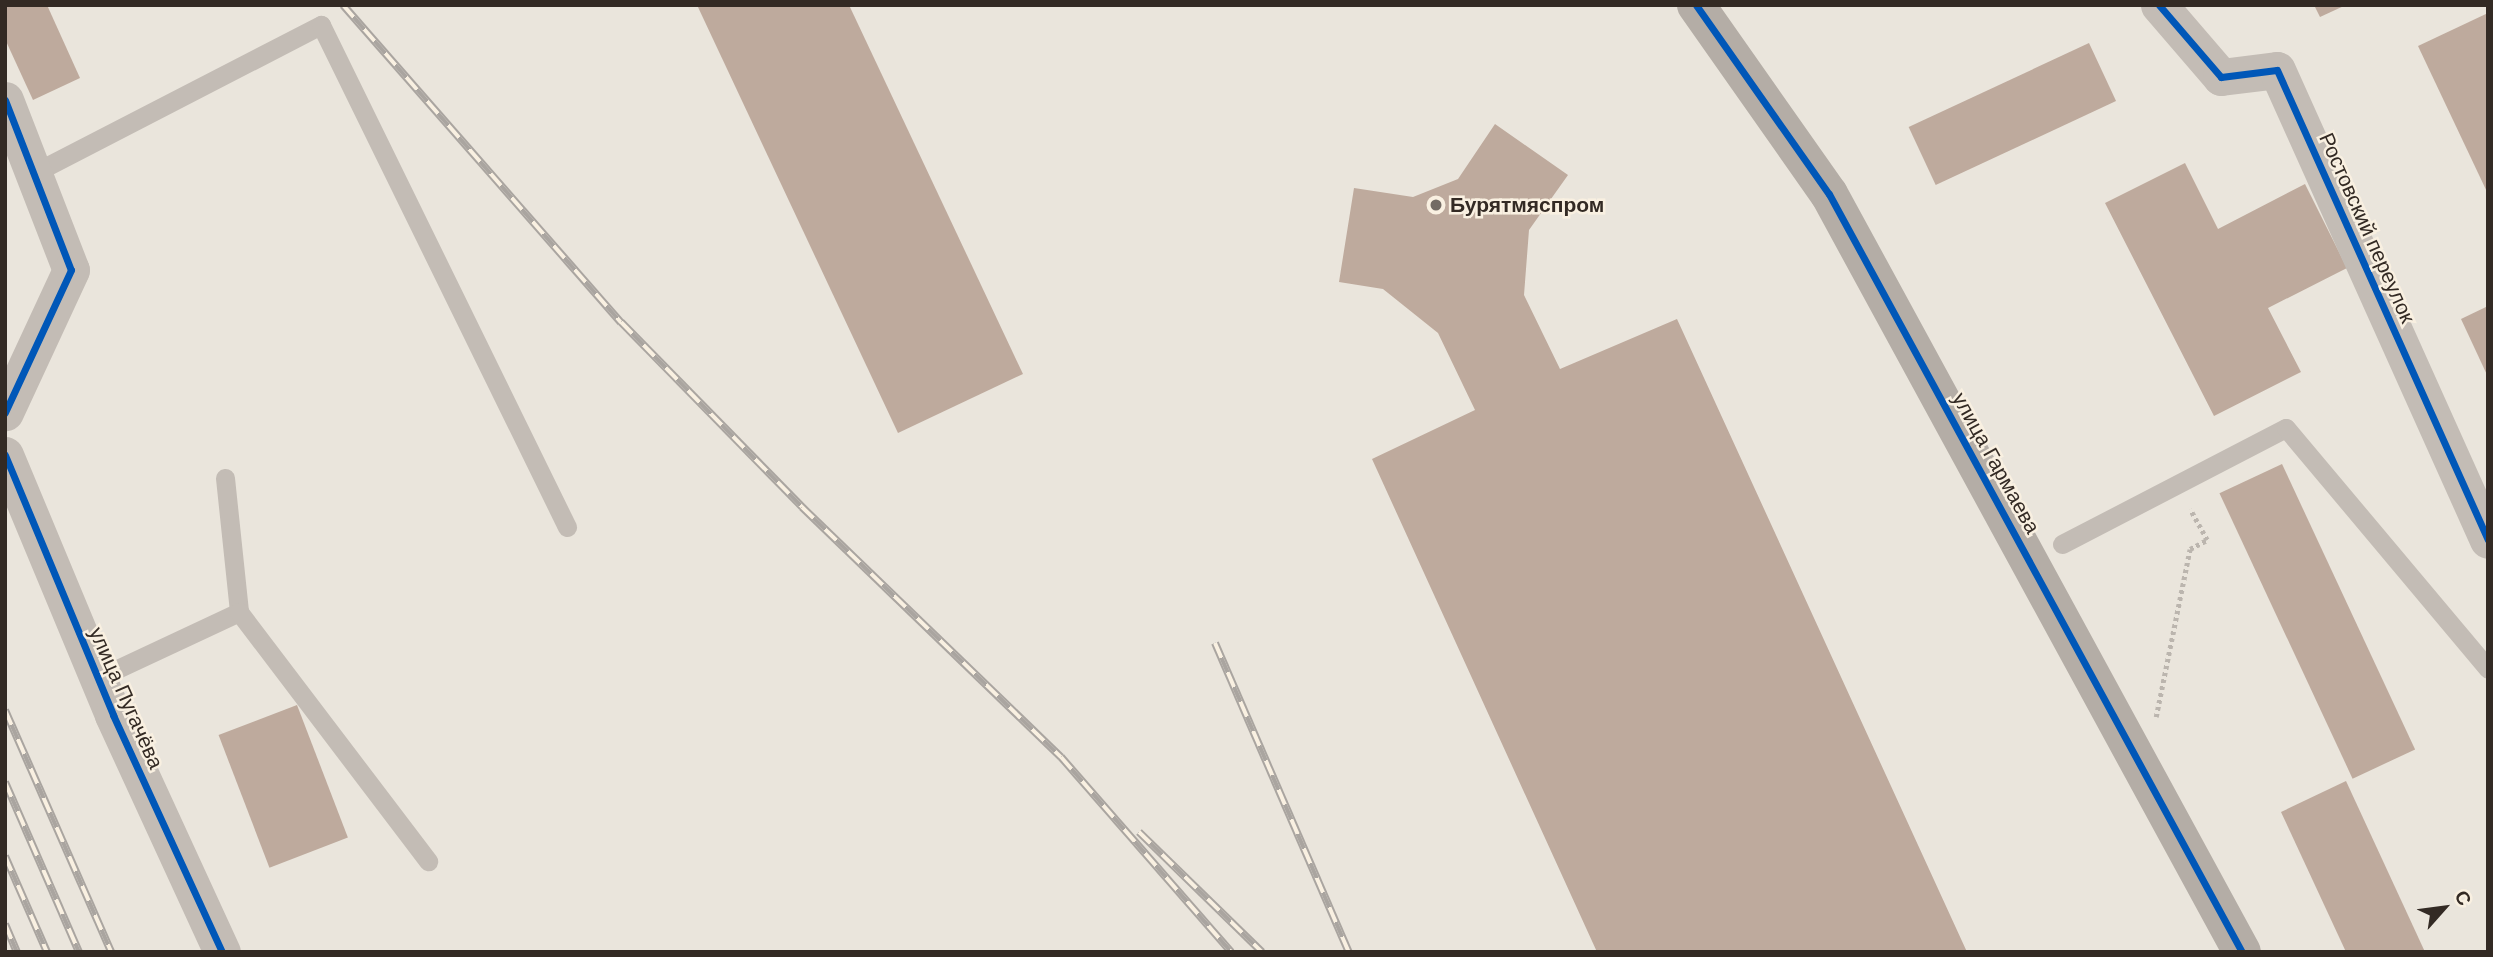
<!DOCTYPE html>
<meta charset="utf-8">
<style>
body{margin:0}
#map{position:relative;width:2493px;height:957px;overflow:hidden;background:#eae5dc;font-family:"DM Sans",sans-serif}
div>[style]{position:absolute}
.building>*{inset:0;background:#beaa9d;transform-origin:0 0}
.path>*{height:4.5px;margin-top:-2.25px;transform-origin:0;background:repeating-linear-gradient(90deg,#bbb5ae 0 3.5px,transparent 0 7px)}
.lane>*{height:19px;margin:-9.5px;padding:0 9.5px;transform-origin:9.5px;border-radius:9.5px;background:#c3bcb5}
.street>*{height:37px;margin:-18.5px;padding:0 18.5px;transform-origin:18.5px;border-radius:18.5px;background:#c3bcb5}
.secondary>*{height:38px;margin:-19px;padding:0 19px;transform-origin:19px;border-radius:19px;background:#b4ada6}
.rail>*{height:8px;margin-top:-4px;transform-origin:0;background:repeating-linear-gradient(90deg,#f9f0e1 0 16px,#aaa5a0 0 32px);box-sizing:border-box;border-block:2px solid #aaa5a0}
.cycleway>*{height:7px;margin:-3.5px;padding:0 3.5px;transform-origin:3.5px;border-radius:3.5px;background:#0057b8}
.dots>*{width:19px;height:19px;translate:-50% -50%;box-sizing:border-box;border:4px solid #f9f0e1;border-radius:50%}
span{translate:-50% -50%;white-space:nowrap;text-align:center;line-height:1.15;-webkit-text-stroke:5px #f9f0e1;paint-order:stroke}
.poi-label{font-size:21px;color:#332a24;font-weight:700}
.left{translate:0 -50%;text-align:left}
.street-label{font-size:21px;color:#332a24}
.frame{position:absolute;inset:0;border:7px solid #332a24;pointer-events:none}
.north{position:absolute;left:2409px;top:873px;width:70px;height:70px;-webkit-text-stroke:5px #f9f0e1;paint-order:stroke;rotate:62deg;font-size:19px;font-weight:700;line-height:28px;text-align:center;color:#332a24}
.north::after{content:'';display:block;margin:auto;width:24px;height:32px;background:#332a24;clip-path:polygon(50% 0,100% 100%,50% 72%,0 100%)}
</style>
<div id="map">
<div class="building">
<i style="clip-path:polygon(5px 5px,47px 5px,80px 78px,33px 100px,5px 39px)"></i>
<i style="clip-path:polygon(697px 5px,849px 5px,1023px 374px,898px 433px)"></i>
<i style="clip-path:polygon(2314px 5px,2346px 5px,2320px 17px)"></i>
<i style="clip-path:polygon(2488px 13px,2488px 194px,2418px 46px)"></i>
<i style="left:2089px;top:43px;width:64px;height:199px;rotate:65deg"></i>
<i style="clip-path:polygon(1495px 124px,1568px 175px,1529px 230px,1524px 295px,1560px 369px,1677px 319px,1967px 952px,1597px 952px,1372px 459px,1475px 410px,1438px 333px,1383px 289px,1339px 282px,1354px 188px,1413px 197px,1458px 179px)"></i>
<i style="clip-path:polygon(2185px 163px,2218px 229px,2305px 184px,2347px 268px,2268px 308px,2301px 372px,2214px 416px,2105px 203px)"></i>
<i style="clip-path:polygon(2488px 306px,2488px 377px,2461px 319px)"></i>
<i style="left:2282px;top:464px;width:315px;height:69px;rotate:65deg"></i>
<i style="left:297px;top:705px;width:142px;height:84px;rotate:69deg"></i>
<i style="clip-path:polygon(2346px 781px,2425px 952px,2346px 952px,2281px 812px)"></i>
</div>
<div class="path">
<i style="left:2156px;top:717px;width:171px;rotate:-78.6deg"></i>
<i style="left:2190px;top:549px;width:19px;rotate:-28deg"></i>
<i style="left:2207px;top:540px;width:35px;rotate:-119deg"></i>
</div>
<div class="lane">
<i style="left:34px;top:173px;width:323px;rotate:-27.3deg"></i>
<i style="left:321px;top:25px;width:559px;rotate:63.89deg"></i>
<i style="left:225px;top:478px;width:135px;rotate:84deg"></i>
<i style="left:2062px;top:544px;width:252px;rotate:-27.4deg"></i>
<i style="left:2286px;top:428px;width:314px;rotate:50deg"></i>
<i style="left:98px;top:678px;width:156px;rotate:-25.1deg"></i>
<i style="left:239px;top:612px;width:313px;rotate:52.8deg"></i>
</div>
<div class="street">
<i style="left:2159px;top:5px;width:95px;rotate:49.3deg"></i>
<i style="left:2221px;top:77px;width:56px;rotate:-7.1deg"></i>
<i style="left:2277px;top:70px;width:515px;rotate:65.82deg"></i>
<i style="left:5px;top:100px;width:182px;rotate:68.8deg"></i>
<i style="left:71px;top:270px;width:157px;rotate:114.9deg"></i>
<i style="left:5px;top:455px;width:282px;rotate:67.4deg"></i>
<i style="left:113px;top:715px;width:261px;rotate:65.3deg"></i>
</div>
<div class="secondary">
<i style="left:1696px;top:5px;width:231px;rotate:54.9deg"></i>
<i style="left:1829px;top:194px;width:863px;rotate:61.42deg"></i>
</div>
<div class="rail">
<i style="left:343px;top:5px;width:422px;rotate:48.8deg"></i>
<i style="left:621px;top:322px;width:259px;rotate:45.6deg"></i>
<i style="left:802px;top:507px;width:360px;rotate:44deg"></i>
<i style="left:1061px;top:757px;width:259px;rotate:48.9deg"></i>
<i style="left:1215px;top:643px;width:337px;rotate:66.6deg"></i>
<i style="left:5px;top:710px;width:264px;rotate:66.3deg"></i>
<i style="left:5px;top:782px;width:185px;rotate:66.5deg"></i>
<i style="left:1139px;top:832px;width:172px;rotate:44.3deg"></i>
<i style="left:5px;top:856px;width:105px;rotate:66.4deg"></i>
<i style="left:5px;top:924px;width:30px;rotate:67deg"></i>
</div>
<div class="cycleway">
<i style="left:1696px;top:5px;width:231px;rotate:54.9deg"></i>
<i style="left:1829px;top:194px;width:863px;rotate:61.42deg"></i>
<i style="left:2159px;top:5px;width:95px;rotate:49.3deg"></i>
<i style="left:2221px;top:77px;width:56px;rotate:-7.1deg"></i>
<i style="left:2277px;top:70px;width:515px;rotate:65.82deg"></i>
<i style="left:5px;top:100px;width:182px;rotate:68.8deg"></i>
<i style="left:71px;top:270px;width:157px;rotate:114.9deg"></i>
<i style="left:5px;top:455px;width:282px;rotate:67.4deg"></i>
<i style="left:113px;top:715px;width:261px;rotate:65.3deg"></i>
</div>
<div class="dots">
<i style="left:1436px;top:205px;background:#736b64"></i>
</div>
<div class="poi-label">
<span class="left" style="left:1450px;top:205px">Бурятмяспром</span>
</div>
<div class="street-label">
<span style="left:2367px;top:228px;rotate:66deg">Ростовский переулок</span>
<span style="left:1996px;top:463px;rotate:61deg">улица Гармаева</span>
<span style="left:126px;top:698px;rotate:66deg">улица Пугачёва</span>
</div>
<div class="frame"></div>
<div class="north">С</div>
</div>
